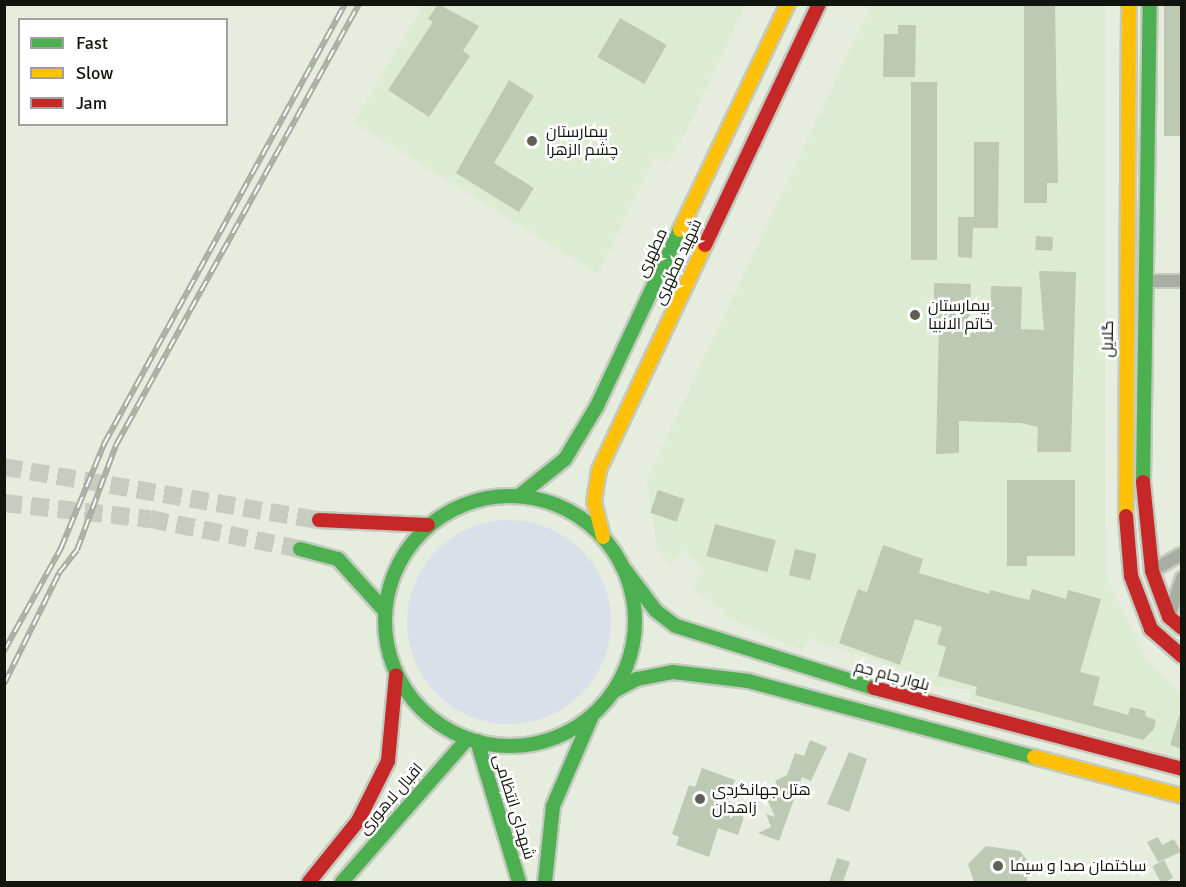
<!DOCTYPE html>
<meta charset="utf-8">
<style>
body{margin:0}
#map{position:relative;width:1186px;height:887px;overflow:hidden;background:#e6eddf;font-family:Signika,Cairo,sans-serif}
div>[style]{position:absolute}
.built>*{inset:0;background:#deebd3}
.green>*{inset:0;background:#d9e0ea}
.round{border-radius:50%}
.building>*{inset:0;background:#bdc9b2;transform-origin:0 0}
.primary-tunnel>*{height:18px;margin-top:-9px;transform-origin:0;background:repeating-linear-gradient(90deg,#c6cdc0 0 18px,transparent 0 27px)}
.roads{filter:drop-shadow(2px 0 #c4cabe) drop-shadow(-2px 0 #c4cabe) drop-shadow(0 2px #c4cabe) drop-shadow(0 -2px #c4cabe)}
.street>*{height:12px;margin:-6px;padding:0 6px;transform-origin:6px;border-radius:6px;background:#a8afa2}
.fast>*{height:14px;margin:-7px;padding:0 7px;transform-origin:7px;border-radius:7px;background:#4caf50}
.fast>.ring{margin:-7px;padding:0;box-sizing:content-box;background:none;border:14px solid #4caf50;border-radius:50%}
.slow>*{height:14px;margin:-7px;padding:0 7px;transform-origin:7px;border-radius:7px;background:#ffc107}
.jam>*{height:14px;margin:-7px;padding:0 7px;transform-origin:7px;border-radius:7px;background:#c62828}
.rail>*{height:6px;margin-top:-3px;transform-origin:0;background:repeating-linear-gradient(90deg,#fff 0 11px,#a7ada2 0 22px);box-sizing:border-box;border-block:2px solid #a7ada2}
.dots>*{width:16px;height:16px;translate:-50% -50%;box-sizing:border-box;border:3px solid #fff;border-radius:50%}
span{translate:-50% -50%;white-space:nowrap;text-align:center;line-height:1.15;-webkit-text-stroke:5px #fff;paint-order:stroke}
.poi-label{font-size:16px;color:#11150d}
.left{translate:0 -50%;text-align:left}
.street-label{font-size:16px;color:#11150d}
.frame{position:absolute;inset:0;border:6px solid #11150d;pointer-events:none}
.legend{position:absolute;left:18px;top:18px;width:210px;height:108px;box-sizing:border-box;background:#fff;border:2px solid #a0a19e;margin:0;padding:8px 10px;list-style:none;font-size:18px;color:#11150d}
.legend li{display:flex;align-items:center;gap:12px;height:30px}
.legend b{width:30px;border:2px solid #a0a19e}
</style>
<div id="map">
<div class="built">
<i style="clip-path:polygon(423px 5px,745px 5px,689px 126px,667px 164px,655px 157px,598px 274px,354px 122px)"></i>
<i style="clip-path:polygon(871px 5px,1105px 5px,1106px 576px,1145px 658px,1181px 694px,1181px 758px,970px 701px,971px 690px,925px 685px,927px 677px,809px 639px,802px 651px,725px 617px,723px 609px,693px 590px,704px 568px,682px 549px,670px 567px,656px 546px,647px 479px)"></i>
</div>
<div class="green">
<i class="round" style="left:407px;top:520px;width:204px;height:204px"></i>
</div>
<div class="building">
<i style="clip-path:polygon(438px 4px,479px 26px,463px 51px,470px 56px,429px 117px,388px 90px,433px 22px,428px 19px)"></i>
<i style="clip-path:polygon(1024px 4px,1055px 4px,1058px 183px,1047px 183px,1047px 203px,1024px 203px)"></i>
<i style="left:1164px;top:4px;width:18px;height:132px"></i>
<i style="left:620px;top:18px;width:54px;height:45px;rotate:30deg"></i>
<i style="clip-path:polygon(898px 25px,916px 25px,915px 77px,883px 77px,884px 34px,898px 34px)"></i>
<i style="clip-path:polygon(509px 80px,534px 96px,494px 163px,534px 188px,519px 212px,456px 173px)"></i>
<i style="left:937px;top:82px;width:178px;height:26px;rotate:90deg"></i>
<i style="clip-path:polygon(974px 142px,999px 142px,998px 228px,973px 228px,972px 258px,958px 257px,958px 217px,974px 217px)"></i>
<i style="left:1036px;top:236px;width:17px;height:14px;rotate:3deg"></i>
<i style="clip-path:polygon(1039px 271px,1076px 272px,1071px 452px,1037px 452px,1038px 427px,1021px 423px,959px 421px,959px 453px,936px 454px,939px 324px,934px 324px,934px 283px,971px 284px,970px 327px,990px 327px,991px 286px,1022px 287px,1021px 329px,1044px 330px)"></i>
<i style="clip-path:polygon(1007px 480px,1075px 480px,1075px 556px,1027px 556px,1027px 566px,1007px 566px)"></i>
<i style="left:658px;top:490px;width:28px;height:24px;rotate:19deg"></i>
<i style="left:715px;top:524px;width:63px;height:33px;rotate:15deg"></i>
<i style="clip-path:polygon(883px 545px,923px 559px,919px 573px,989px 594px,990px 590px,1029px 600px,1032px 589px,1066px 599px,1068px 590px,1101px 599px,1080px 672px,1100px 677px,1093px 705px,1128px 715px,1130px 707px,1146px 711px,1145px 716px,1156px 720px,1154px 729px,1143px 740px,975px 695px,977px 687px,938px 676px,946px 647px,937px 644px,942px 627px,915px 619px,900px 665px,839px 643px,858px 589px,867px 592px)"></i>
<i style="left:795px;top:549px;width:22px;height:27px;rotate:13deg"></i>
<i style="clip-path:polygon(1179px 716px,1182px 716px,1182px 749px,1170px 745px)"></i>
<i style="clip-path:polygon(810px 740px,827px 747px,811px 781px,802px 777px,779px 841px,758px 833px,771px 827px,766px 814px,775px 817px,767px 799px,780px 792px,775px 781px,787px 775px,795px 753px,804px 756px)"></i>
<i style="clip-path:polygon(849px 752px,867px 759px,849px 812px,827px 804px)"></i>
<i style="clip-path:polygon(702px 768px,735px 780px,727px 801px,747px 808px,738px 835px,718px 828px,709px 857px,676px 845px,679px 837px,672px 834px,689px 785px,695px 787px)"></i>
<i style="clip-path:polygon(1158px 837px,1162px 845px,1174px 839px,1181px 852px,1158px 862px,1147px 842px)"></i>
<i style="clip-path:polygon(986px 846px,1020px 851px,1028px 861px,1027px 882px,974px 882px,968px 864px)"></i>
<i style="clip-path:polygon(837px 858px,850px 862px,843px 882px,829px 882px)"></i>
<i style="left:1164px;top:860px;width:20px;height:13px;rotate:63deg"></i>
</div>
<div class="primary-tunnel">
<i style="left:4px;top:467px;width:319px;rotate:9.6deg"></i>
<i style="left:4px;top:503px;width:147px;rotate:6.3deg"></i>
<i style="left:150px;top:519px;width:153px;rotate:11.3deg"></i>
</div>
<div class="roads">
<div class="street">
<i style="left:1146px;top:281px;width:36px"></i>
<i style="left:1152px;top:571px;width:34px;rotate:-30deg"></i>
<i style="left:1169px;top:617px;width:41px;rotate:-71.6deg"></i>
</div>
<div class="fast">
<i style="left:1143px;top:482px;width:478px;rotate:-89.2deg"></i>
<i style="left:519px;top:496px;width:59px;rotate:-38.8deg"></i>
<i style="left:565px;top:459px;width:62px;rotate:-58.9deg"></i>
<i style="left:597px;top:406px;width:195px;rotate:-64.8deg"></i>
<i class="ring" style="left:385px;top:496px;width:236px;height:236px"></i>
<i style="left:300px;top:549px;width:39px;rotate:15deg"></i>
<i style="left:338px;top:559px;width:70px;rotate:47.9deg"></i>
<i style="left:622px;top:566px;width:56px;rotate:52.9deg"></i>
<i style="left:656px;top:611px;width:25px;rotate:37deg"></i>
<i style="left:676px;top:626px;width:207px;rotate:17.4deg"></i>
<i style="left:614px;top:691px;width:26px;rotate:-28deg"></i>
<i style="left:637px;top:679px;width:37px;rotate:-11deg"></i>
<i style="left:673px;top:672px;width:76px;rotate:6.8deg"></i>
<i style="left:748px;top:681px;width:296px;rotate:14.9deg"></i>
<i style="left:477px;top:741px;width:147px;rotate:73.4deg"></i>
<i style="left:342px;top:882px;width:190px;rotate:-48.8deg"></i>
<i style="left:545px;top:882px;width:76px;rotate:-84deg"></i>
<i style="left:553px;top:806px;width:98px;rotate:-66.6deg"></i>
</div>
<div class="slow">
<i style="left:680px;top:230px;width:250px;rotate:-64.5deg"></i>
<i style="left:1126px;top:516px;width:512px;rotate:-89.66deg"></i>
<i style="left:603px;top:537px;width:36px;rotate:-104deg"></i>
<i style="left:594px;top:502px;width:32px;rotate:-81deg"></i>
<i style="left:599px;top:470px;width:249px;rotate:-64.8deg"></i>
<i style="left:1034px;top:757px;width:153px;rotate:14.8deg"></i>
</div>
<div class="jam">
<i style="left:705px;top:245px;width:267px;rotate:-64.7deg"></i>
<i style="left:1143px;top:482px;width:89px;rotate:84.2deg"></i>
<i style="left:1152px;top:571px;width:49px;rotate:69.7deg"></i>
<i style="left:1169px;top:617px;width:17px;rotate:40deg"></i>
<i style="left:1126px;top:516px;width:60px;rotate:85.2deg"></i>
<i style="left:1131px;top:576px;width:57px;rotate:69.3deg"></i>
<i style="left:1151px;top:629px;width:41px;rotate:41.1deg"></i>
<i style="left:319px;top:520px;width:109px;rotate:2.6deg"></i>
<i style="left:874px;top:688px;width:318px;rotate:14.7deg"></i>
<i style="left:309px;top:882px;width:78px;rotate:-51.2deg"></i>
<i style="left:358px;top:821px;width:67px;rotate:-63.4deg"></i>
<i style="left:388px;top:761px;width:86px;rotate:-84.7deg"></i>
</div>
</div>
<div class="rail">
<i style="left:4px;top:651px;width:118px;rotate:-61deg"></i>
<i style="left:61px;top:548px;width:113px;rotate:-67.5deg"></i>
<i style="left:104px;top:444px;width:502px;rotate:-61.29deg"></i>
<i style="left:4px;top:684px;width:124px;rotate:-63.6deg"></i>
<i style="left:59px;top:573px;width:29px;rotate:-52deg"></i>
<i style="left:77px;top:550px;width:112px;rotate:-69.6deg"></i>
<i style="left:116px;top:445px;width:504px;rotate:-61.14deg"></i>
</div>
<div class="dots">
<i style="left:532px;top:141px;background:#5c6156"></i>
<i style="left:915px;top:315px;background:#5c6156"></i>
<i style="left:700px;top:799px;background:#5c6156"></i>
<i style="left:998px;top:866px;background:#5c6156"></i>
</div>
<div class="poi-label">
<span class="left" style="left:546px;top:141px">بیمارستان<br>چشم الزهرا</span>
<span class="left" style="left:928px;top:315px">بیمارستان<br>خاتم الانبیا</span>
<span class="left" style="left:712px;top:799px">هتل جهانگردی<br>زاهدان</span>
<span class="left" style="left:1010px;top:866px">ساختمان صدا و سیما</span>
</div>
<div class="street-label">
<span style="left:652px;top:253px;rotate:-65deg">مطهری</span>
<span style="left:678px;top:262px;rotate:-65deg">شهید مطهری</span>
<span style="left:1108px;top:339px;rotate:-89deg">گلایل</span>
<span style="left:892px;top:676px;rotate:15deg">بلوار جام جم</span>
<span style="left:391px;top:799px;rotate:-49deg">اقبال لاهوری</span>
<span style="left:514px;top:807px;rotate:73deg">شهدای انتظامی</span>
</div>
<div class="frame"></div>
<ul class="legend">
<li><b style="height:8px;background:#4caf50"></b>Fast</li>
<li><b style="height:8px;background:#ffc107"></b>Slow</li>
<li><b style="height:8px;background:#c62828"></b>Jam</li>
</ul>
</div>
